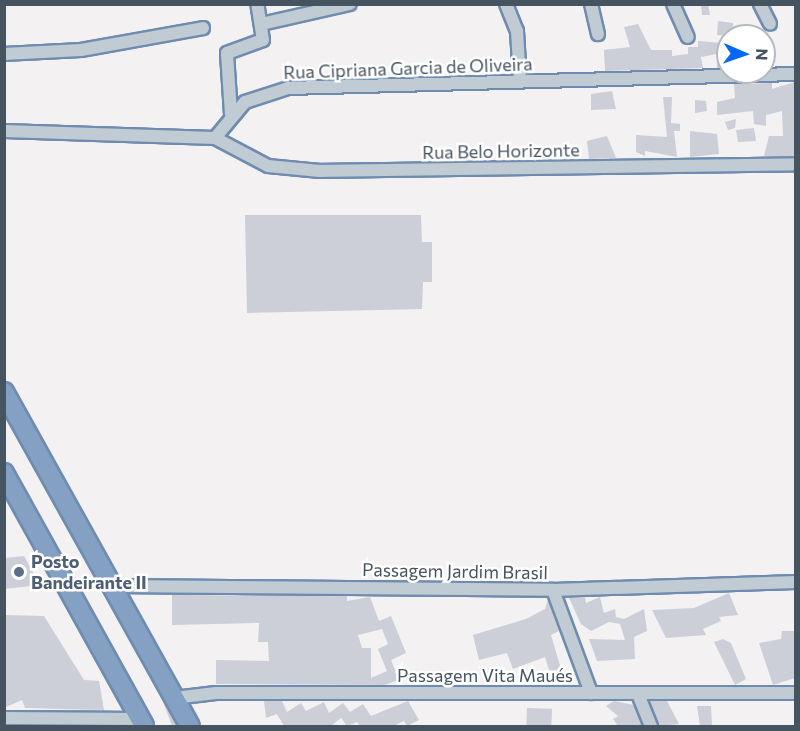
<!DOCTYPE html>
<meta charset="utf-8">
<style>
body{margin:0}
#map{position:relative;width:800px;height:731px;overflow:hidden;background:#f3f1f1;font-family:Commissioner,sans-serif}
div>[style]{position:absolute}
.building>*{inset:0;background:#cccfd7;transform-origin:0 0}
.roads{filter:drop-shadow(2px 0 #6f8cb0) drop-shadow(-2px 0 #6f8cb0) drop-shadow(0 2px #6f8cb0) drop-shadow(0 -2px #6f8cb0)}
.minor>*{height:12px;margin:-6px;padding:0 6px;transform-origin:6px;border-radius:6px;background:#c0cbd4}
.highway>*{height:18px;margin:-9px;padding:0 9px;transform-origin:9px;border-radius:9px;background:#84a1c4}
.dots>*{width:16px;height:16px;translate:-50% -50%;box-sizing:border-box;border:3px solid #fff;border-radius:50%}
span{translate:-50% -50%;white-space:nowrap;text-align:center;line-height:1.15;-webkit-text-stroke:5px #fff;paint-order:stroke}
.street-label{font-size:18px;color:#465361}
.service-label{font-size:18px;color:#4e5e75;font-weight:700}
.left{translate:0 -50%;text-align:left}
.frame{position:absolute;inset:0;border:6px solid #465361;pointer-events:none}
.north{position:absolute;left:716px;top:24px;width:60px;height:60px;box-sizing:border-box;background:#fff;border:2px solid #b5bac0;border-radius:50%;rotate:92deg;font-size:16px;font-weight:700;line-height:24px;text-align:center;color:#465361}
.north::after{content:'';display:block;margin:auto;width:21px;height:27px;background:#0768f7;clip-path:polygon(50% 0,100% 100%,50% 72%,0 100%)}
</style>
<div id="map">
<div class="building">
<i style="clip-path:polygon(701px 4px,708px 4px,710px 15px,702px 15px)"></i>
<i style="clip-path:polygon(718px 21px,733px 23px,734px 36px,717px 35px)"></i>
<i style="clip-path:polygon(638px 24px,651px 50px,672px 50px,672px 56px,688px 54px,688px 47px,698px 47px,698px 41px,722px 43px,725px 68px,717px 68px,717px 54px,701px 57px,703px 68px,605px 71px,604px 50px,630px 47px,624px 27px)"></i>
<i style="clip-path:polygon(795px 82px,795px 156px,764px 156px,769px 136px,783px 136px,782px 111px,766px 115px,766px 126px,754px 124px,753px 111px,717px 115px,717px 102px,735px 98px,734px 84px,772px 83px,772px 89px)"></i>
<i style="clip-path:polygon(612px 91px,616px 109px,591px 110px,591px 94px)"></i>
<i style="clip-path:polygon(663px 97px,672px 97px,671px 123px,680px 124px,680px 131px,674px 131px,677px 157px,645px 151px,645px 156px,636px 152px,636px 135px,667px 137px)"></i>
<i style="clip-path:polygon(695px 100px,706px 101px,707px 111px,695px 113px)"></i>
<i style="clip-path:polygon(736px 119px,735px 128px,728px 130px,725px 122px)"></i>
<i style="clip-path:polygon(754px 128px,756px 141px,738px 142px,736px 130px)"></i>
<i style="clip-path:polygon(690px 131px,717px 134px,719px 154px,690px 157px)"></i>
<i style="clip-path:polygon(607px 136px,616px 158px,589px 159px,587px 141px)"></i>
<i style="clip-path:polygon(245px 215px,421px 215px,422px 242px,432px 242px,432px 282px,423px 282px,422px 309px,247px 313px)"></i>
<i style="clip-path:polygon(24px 556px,40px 585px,4px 589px,4px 558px)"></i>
<i style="clip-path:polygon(729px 593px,738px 615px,719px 617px,721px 621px,703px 629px,706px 635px,666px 638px,652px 610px,694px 608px)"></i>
<i style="clip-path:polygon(evenodd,172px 595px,347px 596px,347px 601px,370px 597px,379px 621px,391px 616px,406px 653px,391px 660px,399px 680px,384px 685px,216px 684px,216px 660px,269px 661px,268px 642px,258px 642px,259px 623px,172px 625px,172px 595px,382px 629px,388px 644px,378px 649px,387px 671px,371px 678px,371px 648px,362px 648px,358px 635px,382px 629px)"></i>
<i style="clip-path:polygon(585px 597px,586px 603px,600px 597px,604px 613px,615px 609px,616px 617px,624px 619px,644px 609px,647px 631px,634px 637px,635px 659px,597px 661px,589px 639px,625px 640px,620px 624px,609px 622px,591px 631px,581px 624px,569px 598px)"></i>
<i style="clip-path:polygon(548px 599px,559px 631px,551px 635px,564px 679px,553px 683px,545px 657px,513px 669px,507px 653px,479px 660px,473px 635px,526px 619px,545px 609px)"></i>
<i style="clip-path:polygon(4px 615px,44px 616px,84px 680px,99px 681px,104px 710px,25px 708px,22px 700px,4px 708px)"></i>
<i style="clip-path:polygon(782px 631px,795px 631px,795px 678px,773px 685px,759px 643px,781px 639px)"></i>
<i style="clip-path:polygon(723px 639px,731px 643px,746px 679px,735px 685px,714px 642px)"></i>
<i style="clip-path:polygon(162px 699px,177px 726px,172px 726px)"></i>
<i style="clip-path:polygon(264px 701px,282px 701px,287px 712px,301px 703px,306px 711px,324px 702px,329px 713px,343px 703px,350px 712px,363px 704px,371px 716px,408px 701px,419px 720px,407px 726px,404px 721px,393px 726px,360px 726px,357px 722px,347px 726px,341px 718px,331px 726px,284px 726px,277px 714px,266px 718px)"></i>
<i style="clip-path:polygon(614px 701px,634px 705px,642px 726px,618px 726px,613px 719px,618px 716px,606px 706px)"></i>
<i style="clip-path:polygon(650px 701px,667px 701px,679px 724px,659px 726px)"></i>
<i style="clip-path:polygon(697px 706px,711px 706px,712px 726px,700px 726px)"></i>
<i style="left:527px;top:708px;width:25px;height:18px;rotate:2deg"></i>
</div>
<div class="roads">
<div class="minor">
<i style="left:506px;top:4px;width:29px;rotate:68deg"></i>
<i style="left:517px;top:31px;width:51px;rotate:86.6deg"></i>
<i style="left:591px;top:4px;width:31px;rotate:77deg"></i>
<i style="left:673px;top:4px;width:36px;rotate:66deg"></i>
<i style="left:760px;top:4px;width:22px;rotate:63deg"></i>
<i style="left:261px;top:24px;width:91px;rotate:-12.7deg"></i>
<i style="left:4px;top:54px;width:77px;rotate:-3deg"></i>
<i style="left:81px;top:50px;width:124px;rotate:-10.2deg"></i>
<i style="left:231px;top:114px;width:61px;rotate:-93.8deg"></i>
<i style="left:227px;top:53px;width:38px;rotate:-20deg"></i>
<i style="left:263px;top:40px;width:36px;rotate:-99deg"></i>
<i style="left:4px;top:131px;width:211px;rotate:1.9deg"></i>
<i style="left:215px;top:138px;width:47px;rotate:-50.2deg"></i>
<i style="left:245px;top:102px;width:45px;rotate:-18deg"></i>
<i style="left:288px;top:88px;width:508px;rotate:-1.58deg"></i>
<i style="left:215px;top:138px;width:60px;rotate:27.8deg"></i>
<i style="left:268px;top:166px;width:52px;rotate:5.5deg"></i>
<i style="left:320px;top:171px;width:476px;rotate:-0.8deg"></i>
<i style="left:113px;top:586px;width:440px;rotate:0.5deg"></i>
<i style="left:553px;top:590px;width:243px;rotate:-1.9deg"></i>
<i style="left:553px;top:590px;width:110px;rotate:69.7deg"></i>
<i style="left:638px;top:694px;width:35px;rotate:68deg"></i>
<i style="left:174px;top:698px;width:42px;rotate:-6.8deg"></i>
<i style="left:216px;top:693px;width:580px"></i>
<i style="left:4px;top:718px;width:136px;rotate:0.4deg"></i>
</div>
<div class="highway">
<i style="left:4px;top:392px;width:382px;rotate:60.9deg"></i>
<i style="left:4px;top:473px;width:289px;rotate:61deg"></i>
</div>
</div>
<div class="dots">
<i style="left:19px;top:572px;background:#5c6f8a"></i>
</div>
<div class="street-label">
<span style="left:408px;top:68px;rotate:-2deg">Rua Cipriana Garcia de Oliveira</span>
<span style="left:501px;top:151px;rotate:-1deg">Rua Belo Horizonte</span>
<span style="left:455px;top:571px;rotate:1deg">Passagem Jardim Brasil</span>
<span style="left:485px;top:675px">Passagem Vita Maués</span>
</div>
<div class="service-label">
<span class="left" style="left:31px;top:572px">Posto<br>Bandeirante II</span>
</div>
<div class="frame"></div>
<div class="north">N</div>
</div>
